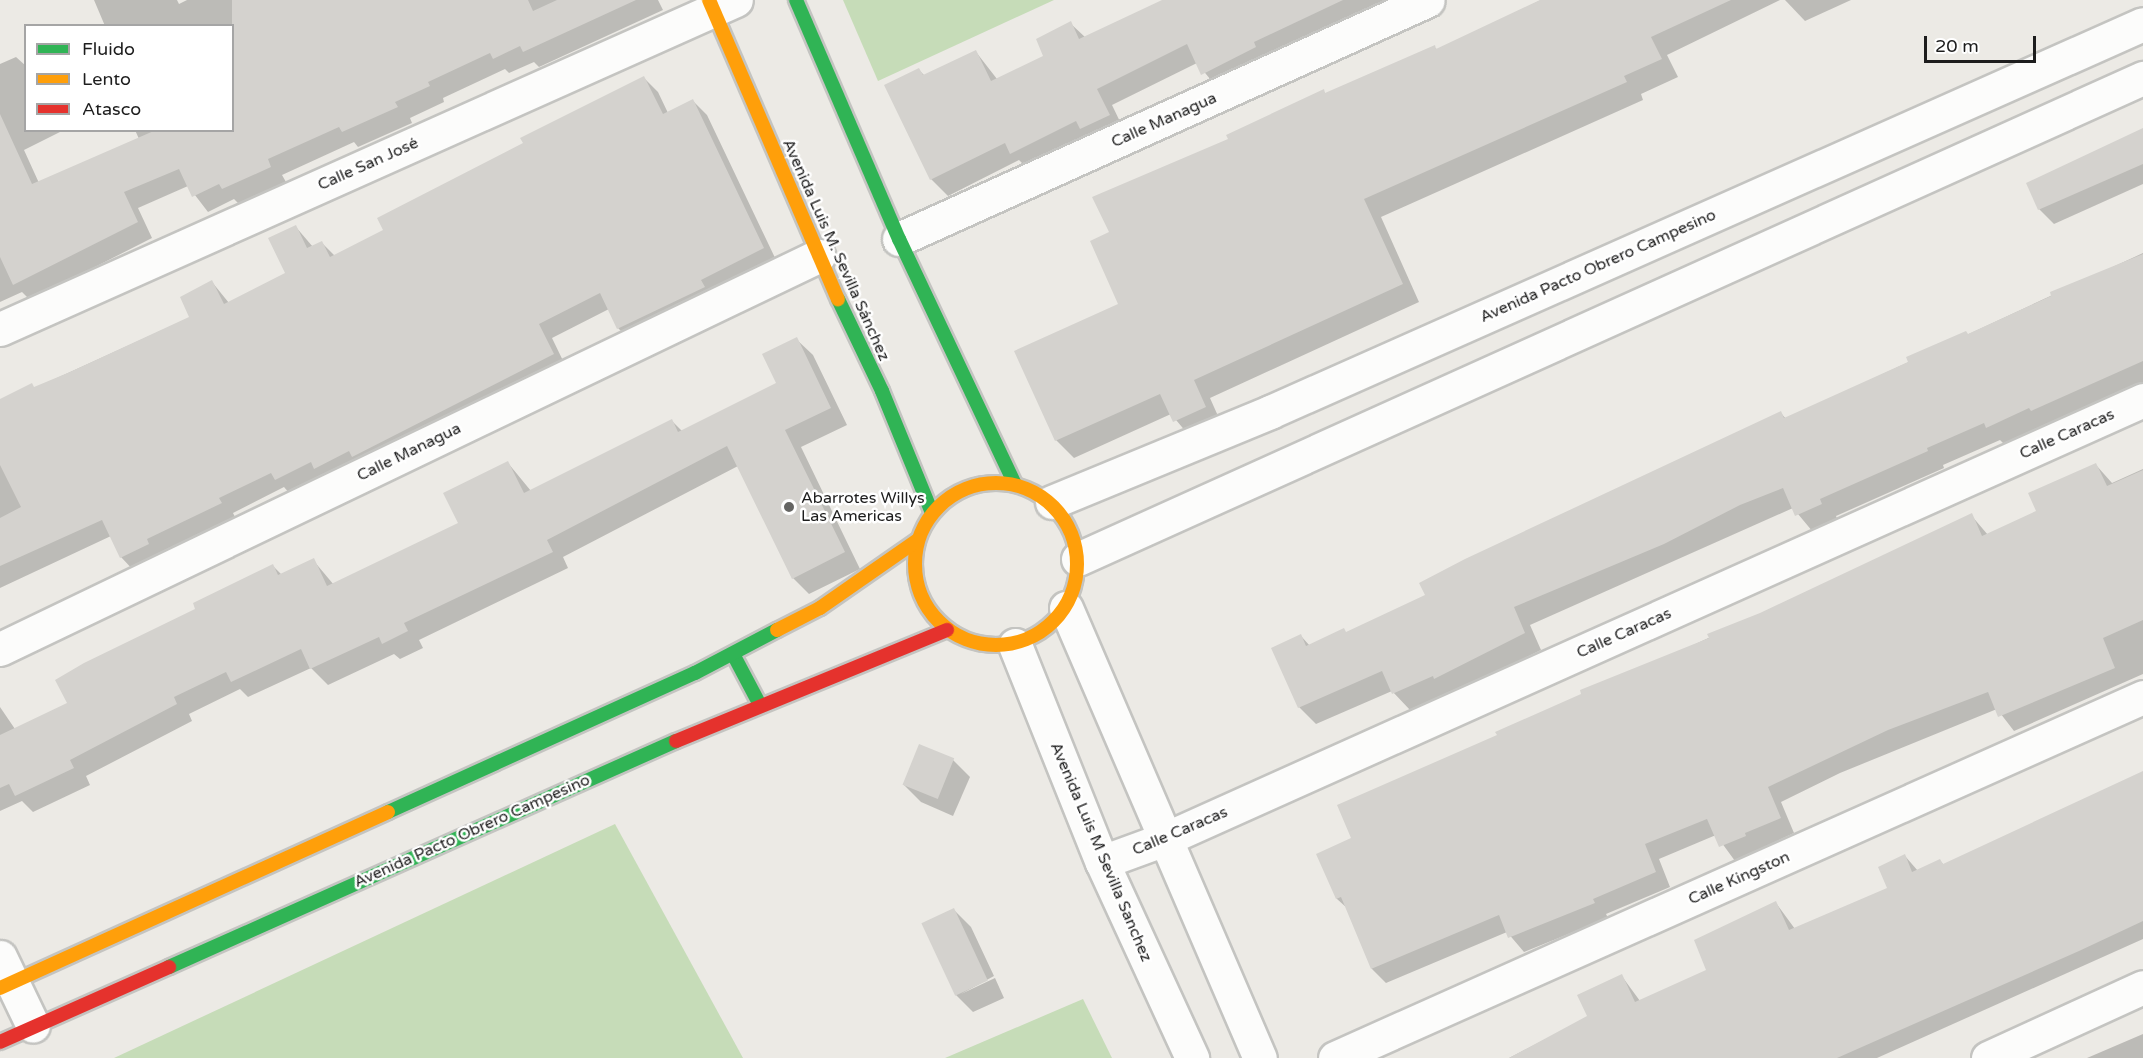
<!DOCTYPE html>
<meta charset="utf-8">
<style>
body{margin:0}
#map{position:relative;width:2143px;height:1058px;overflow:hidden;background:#eceae5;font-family:"Varela Round",sans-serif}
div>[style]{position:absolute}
.forest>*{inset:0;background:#c6dcb8}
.shadow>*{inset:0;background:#0003}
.building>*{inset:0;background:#d4d2ce;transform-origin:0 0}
.roads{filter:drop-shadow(2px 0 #c4c4c1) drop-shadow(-2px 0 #c4c4c1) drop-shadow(0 2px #c4c4c1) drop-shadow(0 -2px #c4c4c1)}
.street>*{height:33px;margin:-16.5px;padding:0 16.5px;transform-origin:16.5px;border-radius:16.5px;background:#fcfcfb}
.fast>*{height:14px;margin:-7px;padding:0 7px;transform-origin:7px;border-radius:7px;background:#30b455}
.slow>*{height:14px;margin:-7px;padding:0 7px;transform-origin:7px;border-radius:7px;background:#ff9f0a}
.slow>.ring{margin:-7px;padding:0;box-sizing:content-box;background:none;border:14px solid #ff9f0a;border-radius:50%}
.jam>*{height:14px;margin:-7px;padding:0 7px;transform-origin:7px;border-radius:7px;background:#e5322d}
.dots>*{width:16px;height:16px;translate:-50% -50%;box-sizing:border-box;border:3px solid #fff;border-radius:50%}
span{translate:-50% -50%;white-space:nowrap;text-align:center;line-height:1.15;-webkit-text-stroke:5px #fff;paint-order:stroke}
.street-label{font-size:16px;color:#1d1d1d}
.poi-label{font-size:16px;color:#1d1d1d}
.left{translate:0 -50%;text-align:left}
.legend{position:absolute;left:24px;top:24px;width:210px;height:108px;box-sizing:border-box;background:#fff;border:2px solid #a5a5a5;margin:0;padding:8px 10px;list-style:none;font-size:18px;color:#1d1d1d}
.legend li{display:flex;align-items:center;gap:12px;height:30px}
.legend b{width:30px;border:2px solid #a5a5a5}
.scale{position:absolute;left:1924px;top:36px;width:112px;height:27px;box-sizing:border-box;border:3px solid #1d1d1d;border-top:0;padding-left:8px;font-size:18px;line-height:21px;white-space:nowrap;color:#1d1d1d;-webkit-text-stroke:4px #fff;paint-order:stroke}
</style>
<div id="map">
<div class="forest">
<i style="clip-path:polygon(843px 0,1054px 0,878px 81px)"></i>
<i style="clip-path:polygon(615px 824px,743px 1058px,114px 1058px)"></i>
<i style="clip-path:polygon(1083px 999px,1112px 1058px,945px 1058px)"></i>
</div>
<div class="shadow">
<i style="clip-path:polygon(94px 0,177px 0,179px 4px,187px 0,658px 0,663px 10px,539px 67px,534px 62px,509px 73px,505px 69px,443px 98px,444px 102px,410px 118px,412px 123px,358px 147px,354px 142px,282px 175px,286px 182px,239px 204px,234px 199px,208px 212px,188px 186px,138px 208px,152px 238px,30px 300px,22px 292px,0 302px,0 64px,16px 57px,26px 66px,26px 130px,64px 130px,24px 150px,39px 183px,139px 139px,135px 130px,232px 130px,232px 26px,105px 26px)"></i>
<i style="clip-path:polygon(1165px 0,1412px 0,1219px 90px,1197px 63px,1112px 105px,1125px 132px,1028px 169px,1019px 160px,948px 196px,931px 179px,886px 86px,919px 70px,925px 76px,976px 52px,997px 79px,1045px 57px,1070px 23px,1086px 38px)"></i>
<i style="clip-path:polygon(1541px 0,1780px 0,1667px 55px,1678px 77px,1641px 94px,1643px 100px,1381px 217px,1419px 302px,1210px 398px,1222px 425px,1192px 439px,1171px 414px,1074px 458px,1056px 440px,1120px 305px,1111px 233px,1230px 140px,1323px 91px,1326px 94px,1434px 47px,1438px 50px)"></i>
<i style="clip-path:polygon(1785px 0,1851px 0,1805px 21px)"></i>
<i style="clip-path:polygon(644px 78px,658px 92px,668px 113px,693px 101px,707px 115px,777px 262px,632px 342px,618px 328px,609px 309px,552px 338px,567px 369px,290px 494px,284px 487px,233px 513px,235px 517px,160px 553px,163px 559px,135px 572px,121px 557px,111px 536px,0 588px,0 400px,35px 388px,191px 317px,212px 282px,229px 303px,287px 274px,295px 226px,313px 247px,322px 243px,335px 256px,385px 231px,525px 143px)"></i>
<i style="clip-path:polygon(2143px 131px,2143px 184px,2054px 224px,2039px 209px)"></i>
<i style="clip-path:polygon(2143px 253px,2143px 384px,2049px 428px,2046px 424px,2004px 444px,2000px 440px,1943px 465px,1944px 468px,1836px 516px,1838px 521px,1813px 532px,1793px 508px,1530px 625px,1541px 650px,1452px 695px,1410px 710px,1392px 691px,1316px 724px,1299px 707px,1301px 636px,1310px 646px,1347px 633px,1427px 596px,1781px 413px,1786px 419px)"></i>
<i style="clip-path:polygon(796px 339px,813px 355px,847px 425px,801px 447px,860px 569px,809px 594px,793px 578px,738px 466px,563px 557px,568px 568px,419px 640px,423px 648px,400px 659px,394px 654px,328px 685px,311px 668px,248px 697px,240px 689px,189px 714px,192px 721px,86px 776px,90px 785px,33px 812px,22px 801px,0 811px,0 707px,15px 729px,69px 703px,197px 609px,273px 566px,282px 575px,313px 560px,334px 585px,460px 523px,508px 463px,531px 491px,672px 421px,682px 431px,778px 384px)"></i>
<i style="clip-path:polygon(2096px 465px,2112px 483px,2143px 469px,2143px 674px,2014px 731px,1997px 709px,1840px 773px,1781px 802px,1794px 833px,1735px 861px,1716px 835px,1659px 859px,1670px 887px,1606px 914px,1608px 918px,1524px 952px,1507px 932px,1386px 983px,1372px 969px,1347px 908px,1337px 899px,1318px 855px,1353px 839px,1499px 736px,1971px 515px,1988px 535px,2038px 512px)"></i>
<i style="clip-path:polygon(953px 760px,970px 777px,953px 816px,921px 802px,904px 785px)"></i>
<i style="clip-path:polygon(2143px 773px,2143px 939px,1877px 1058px,1509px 1058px,1589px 1017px,1621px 975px,1640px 1001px,1708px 971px,1776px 903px,1795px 929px,1889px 888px,1905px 856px,1918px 871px,1940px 861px,1944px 865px)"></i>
<i style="clip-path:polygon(954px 910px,971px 927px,994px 976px,961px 994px,995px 978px,1004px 998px,973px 1012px,956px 995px)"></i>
<i style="clip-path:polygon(2143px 1034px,2143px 1058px,2087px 1058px)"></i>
</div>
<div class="building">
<i style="clip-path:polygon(232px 0,528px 0,533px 11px,557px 0,636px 0,523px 52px,520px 46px,493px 59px,490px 53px,428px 82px,430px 86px,395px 102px,398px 107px,342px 132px,339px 127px,268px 159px,271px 167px,222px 189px,219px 184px,192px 197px,179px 169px,124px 192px,138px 222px,13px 285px,0 257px,0 114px,32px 184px,156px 130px,232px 130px)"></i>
<i style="clip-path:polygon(1162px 0,1343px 0,1254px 42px,1256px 47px,1201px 75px,1187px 44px,1097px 89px,1110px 115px,1080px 129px,1076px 121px,1010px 154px,1005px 143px,930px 180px,884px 85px,919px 68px,923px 75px,976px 50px,991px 81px,1043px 56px,1036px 39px,1071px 21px,1079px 39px)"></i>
<i style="clip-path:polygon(1540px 0,1731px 0,1651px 37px,1662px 59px,1624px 76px,1627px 82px,1364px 199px,1403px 284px,1194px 380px,1206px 407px,1173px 422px,1160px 394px,1055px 441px,1014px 351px,1118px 304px,1090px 241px,1109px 232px,1092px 197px,1228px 139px,1226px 135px,1324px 89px,1325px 93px,1435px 45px,1436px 49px)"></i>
<i style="clip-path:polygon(644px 76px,663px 114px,693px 99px,764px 248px,701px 280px,705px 287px,617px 329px,600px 293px,539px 324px,554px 354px,352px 457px,349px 451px,314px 469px,311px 462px,275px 480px,271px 473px,219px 498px,222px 503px,147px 539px,149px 544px,120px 558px,102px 520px,0 566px,0 518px,21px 507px,0 465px,0 399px,32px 383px,34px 387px,70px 372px,189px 317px,180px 297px,212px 280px,224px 304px,285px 273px,268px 238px,296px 225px,307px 248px,322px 241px,330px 257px,383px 230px,377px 218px,523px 143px,520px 138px)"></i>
<i style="clip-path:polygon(2143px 128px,2143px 164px,2038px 210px,2026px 183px)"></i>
<i style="clip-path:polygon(2143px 254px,2143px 361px,2031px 411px,2029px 408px,1986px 428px,1984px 423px,1927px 448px,1928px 451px,1820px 499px,1822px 504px,1795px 516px,1783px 488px,1740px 505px,1664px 544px,1514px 607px,1525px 633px,1434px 679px,1433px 676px,1392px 694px,1382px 671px,1298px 708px,1271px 648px,1301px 634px,1306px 646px,1344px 628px,1346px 632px,1425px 595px,1419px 583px,1465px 559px,1781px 411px,1784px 418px,1908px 362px,1906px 357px,1966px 331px,1968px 334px,2051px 296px,2050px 292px)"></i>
<i style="clip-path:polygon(797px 337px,831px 408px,785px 430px,845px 552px,792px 579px,727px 446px,547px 540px,553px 552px,404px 623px,408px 631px,382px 644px,379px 637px,310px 669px,301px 649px,231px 682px,226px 672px,174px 697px,177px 704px,70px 760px,74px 768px,15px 796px,9px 784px,0 788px,0 735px,67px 703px,55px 680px,84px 663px,195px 609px,193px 603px,273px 564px,278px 575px,314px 558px,327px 586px,458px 523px,443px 493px,508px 461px,524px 493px,672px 419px,678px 432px,776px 383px,762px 354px)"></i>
<i style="clip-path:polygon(2096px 463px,2107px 486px,2143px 470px,2143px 620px,2103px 638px,2115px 668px,1998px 717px,1988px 692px,1888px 730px,1768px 787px,1781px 818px,1745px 833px,1746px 836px,1719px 847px,1707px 819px,1645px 844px,1656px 872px,1593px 899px,1595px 903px,1508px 938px,1499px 915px,1371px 969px,1341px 897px,1336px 899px,1316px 854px,1351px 838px,1337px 805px,1497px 735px,1495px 732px,1581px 694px,1580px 690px,1709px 638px,1707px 634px,1760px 613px,1972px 513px,1982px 536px,2036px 511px,2028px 493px)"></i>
<i style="left:919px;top:744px;width:38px;height:44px;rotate:22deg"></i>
<i style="clip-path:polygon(2143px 771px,2143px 921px,2079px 951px,1837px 1058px,1509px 1058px,1587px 1016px,1577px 995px,1622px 974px,1635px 1002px,1706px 970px,1694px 940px,1776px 901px,1789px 930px,1887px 888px,1878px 867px,1905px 854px,1912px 872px,1940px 859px,1943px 864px)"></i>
<i style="left:954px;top:908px;width:80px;height:36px;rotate:65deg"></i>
</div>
<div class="roads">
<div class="street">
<i style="left:899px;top:239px;width:580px;rotate:-24.31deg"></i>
<i style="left:0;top:329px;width:806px;rotate:-24.09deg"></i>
<i style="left:1052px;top:502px;width:236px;rotate:-22.4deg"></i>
<i style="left:1270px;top:412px;width:955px;rotate:-23.96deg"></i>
<i style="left:1078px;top:559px;width:1169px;rotate:-24.31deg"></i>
<i style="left:1066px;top:608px;width:490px;rotate:66.7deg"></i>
<i style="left:1015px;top:645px;width:234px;rotate:68.2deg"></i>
<i style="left:1102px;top:862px;width:216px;rotate:65.3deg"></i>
<i style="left:0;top:649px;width:908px;rotate:-25.66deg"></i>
<i style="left:1102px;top:862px;width:67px;rotate:-20.1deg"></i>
<i style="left:1165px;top:839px;width:1072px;rotate:-24.17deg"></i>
<i style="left:0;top:957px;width:76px;rotate:64.4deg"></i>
<i style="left:1335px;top:1058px;width:885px;rotate:-24.07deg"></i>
<i style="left:1988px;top:1058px;width:170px;rotate:-24.6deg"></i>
</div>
<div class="fast">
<i style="left:796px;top:0;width:260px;rotate:66.7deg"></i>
<i style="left:899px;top:239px;width:271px;rotate:64.7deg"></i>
<i style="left:838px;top:299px;width:102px;rotate:64.4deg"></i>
<i style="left:882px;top:391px;width:132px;rotate:67.7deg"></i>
<i style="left:733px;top:654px;width:58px;rotate:62.1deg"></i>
<i style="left:388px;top:812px;width:337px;rotate:-24.4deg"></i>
<i style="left:695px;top:673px;width:93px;rotate:-27.7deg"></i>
<i style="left:169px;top:967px;width:555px;rotate:-24.03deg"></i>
</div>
<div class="slow">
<i style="left:709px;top:0;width:326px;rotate:66.7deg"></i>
<i class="ring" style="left:915px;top:483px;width:148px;height:148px"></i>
<i style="left:777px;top:630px;width:48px;rotate:-27.1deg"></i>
<i style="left:820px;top:608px;width:119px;rotate:-34.8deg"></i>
<i style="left:0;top:988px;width:426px;rotate:-24.4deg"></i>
</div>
<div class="jam">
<i style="left:676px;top:741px;width:293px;rotate:-22.3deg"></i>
<i style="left:0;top:1042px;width:185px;rotate:-23.9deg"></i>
</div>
</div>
<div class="dots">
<i style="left:789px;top:507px;background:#656563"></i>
</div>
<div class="street-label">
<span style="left:1164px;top:120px;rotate:-24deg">Calle Managua</span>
<span style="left:368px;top:164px;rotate:-24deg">Calle San José</span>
<span style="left:836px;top:250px;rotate:66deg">Avenida Luis M. Sevilla Sánchez</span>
<span style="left:1598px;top:266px;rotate:-24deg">Avenida Pacto Obrero Campesino</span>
<span style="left:2067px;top:434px;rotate:-24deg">Calle Caracas</span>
<span style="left:409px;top:452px;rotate:-26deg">Calle Managua</span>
<span style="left:1624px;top:633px;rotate:-24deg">Calle Caracas</span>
<span style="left:472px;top:831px;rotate:-24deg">Avenida Pacto Obrero Campesino</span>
<span style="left:1180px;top:831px;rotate:-23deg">Calle Caracas</span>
<span style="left:1101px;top:852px;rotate:67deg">Avenida Luis M Sevilla Sanchez</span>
<span style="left:1739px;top:878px;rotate:-24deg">Calle Kingston</span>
</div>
<div class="poi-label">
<span class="left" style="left:801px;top:507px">Abarrotes Willys<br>Las Americas</span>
</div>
<ul class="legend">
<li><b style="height:8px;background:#30b455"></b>Fluido</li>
<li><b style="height:8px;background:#ff9f0a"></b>Lento</li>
<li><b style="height:8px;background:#e5322d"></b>Atasco</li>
</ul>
<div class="scale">20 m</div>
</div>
